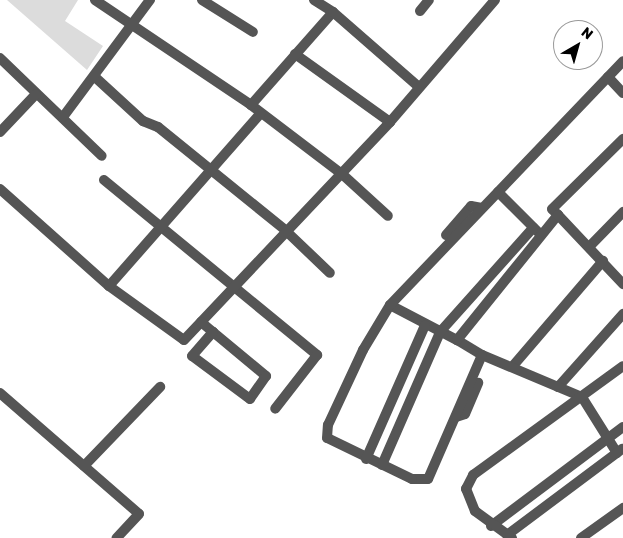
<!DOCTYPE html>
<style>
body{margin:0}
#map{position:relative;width:623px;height:538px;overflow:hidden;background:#fff;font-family:Rubik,sans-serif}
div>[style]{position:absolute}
.green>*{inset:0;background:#dcdcdc}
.minor>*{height:10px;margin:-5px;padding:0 5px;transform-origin:5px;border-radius:5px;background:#555}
span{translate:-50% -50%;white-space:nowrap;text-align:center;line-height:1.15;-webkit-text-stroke:5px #fff;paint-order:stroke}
.north{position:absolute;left:553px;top:20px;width:50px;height:50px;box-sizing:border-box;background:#fff;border:1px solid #999;border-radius:50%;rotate:38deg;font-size:14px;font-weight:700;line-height:20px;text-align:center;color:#000}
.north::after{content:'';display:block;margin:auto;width:18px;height:22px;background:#000;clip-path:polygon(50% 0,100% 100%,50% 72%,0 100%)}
</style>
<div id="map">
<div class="green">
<i style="clip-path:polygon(7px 0,78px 0,65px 21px,103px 46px,87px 70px)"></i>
</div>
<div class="minor">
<i style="left:95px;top:0;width:188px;rotate:33.9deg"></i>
<i style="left:251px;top:105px;width:114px;rotate:37.2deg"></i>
<i style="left:342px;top:174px;width:62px;rotate:42.4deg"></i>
<i style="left:202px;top:0;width:60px;rotate:32.1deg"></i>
<i style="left:314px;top:0;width:22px;rotate:32deg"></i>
<i style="left:420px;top:11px;width:14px;rotate:-51deg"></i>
<i style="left:295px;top:54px;width:117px;rotate:35.6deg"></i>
<i style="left:0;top:58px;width:141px;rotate:43.9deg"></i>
<i style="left:608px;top:77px;width:22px;rotate:47deg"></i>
<i style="left:96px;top:78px;width:64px;rotate:42.5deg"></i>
<i style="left:143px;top:121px;width:16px;rotate:22deg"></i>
<i style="left:158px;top:127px;width:164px;rotate:39deg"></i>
<i style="left:285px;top:230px;width:62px;rotate:43.7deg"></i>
<i style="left:251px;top:105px;width:124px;rotate:-48.6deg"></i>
<i style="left:333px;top:12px;width:114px;rotate:41.1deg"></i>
<i style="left:63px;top:117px;width:146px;rotate:-53.4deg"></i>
<i style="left:0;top:132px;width:52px;rotate:-46.5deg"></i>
<i style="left:104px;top:180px;width:276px;rotate:39.4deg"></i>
<i style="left:317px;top:355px;width:68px;rotate:127.9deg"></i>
<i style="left:0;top:189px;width:146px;rotate:41.7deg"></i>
<i style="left:109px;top:286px;width:92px;rotate:35.8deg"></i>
<i style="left:184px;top:340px;width:300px;rotate:-46.6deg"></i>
<i style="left:390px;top:122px;width:161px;rotate:-49.3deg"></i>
<i style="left:498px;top:192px;width:57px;rotate:45deg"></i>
<i style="left:558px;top:215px;width:8px;rotate:-135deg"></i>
<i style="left:552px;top:209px;width:100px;rotate:-44.6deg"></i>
<i style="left:446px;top:235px;width:38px;rotate:-49deg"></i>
<i style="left:471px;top:206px;width:11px;rotate:10deg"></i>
<i style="left:589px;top:247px;width:49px;rotate:-45.8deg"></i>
<i style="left:109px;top:286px;width:229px;rotate:-48.7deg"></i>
<i style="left:390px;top:305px;width:76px;rotate:27.6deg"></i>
<i style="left:201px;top:322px;width:16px;rotate:40deg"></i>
<i style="left:213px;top:332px;width:69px;rotate:39.7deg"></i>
<i style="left:266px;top:376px;width:28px;rotate:125deg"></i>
<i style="left:250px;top:399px;width:72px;rotate:-143.4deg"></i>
<i style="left:192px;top:356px;width:32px;rotate:-49deg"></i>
<i style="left:482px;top:355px;width:29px;rotate:-149deg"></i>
<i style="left:457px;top:340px;width:161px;rotate:-51.1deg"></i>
<i style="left:558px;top:215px;width:95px;rotate:46.7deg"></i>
<i style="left:512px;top:367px;width:140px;rotate:-49.4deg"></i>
<i style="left:558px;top:387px;width:98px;rotate:-48.3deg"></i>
<i style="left:0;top:393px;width:184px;rotate:41deg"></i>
<i style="left:139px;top:514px;width:33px;rotate:133deg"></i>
<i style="left:456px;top:417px;width:9px;rotate:-18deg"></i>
<i style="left:465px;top:414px;width:34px;rotate:-67deg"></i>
<i style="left:617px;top:453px;width:66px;rotate:-122deg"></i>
<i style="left:582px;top:397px;width:108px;rotate:-157.2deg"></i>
<i style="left:482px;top:355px;width:135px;rotate:113.5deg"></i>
<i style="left:428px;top:479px;width:16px;rotate:180deg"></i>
<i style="left:412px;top:479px;width:94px;rotate:-154.2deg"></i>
<i style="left:327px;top:438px;width:13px;rotate:-86deg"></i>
<i style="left:328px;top:425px;width:83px;rotate:-65deg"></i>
<i style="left:363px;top:350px;width:52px;rotate:-59deg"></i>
<i style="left:390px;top:305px;width:337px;rotate:-46.3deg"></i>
<i style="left:366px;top:459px;width:146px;rotate:-66.2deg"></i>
<i style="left:382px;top:465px;width:145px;rotate:-66.4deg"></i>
<i style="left:440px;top:332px;width:140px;rotate:-48.2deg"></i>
<i style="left:84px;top:466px;width:110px;rotate:-46.1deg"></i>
<i style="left:491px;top:526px;width:165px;rotate:-36.9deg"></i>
<i style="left:507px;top:535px;width:144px;rotate:-36.8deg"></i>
<i style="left:512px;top:538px;width:46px;rotate:-143.9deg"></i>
<i style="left:475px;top:511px;width:24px;rotate:-112deg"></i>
<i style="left:466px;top:489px;width:16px;rotate:-63deg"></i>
<i style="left:473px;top:475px;width:185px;rotate:-36deg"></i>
<i style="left:581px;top:538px;width:52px;rotate:-35.5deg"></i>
</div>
<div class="north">N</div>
</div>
